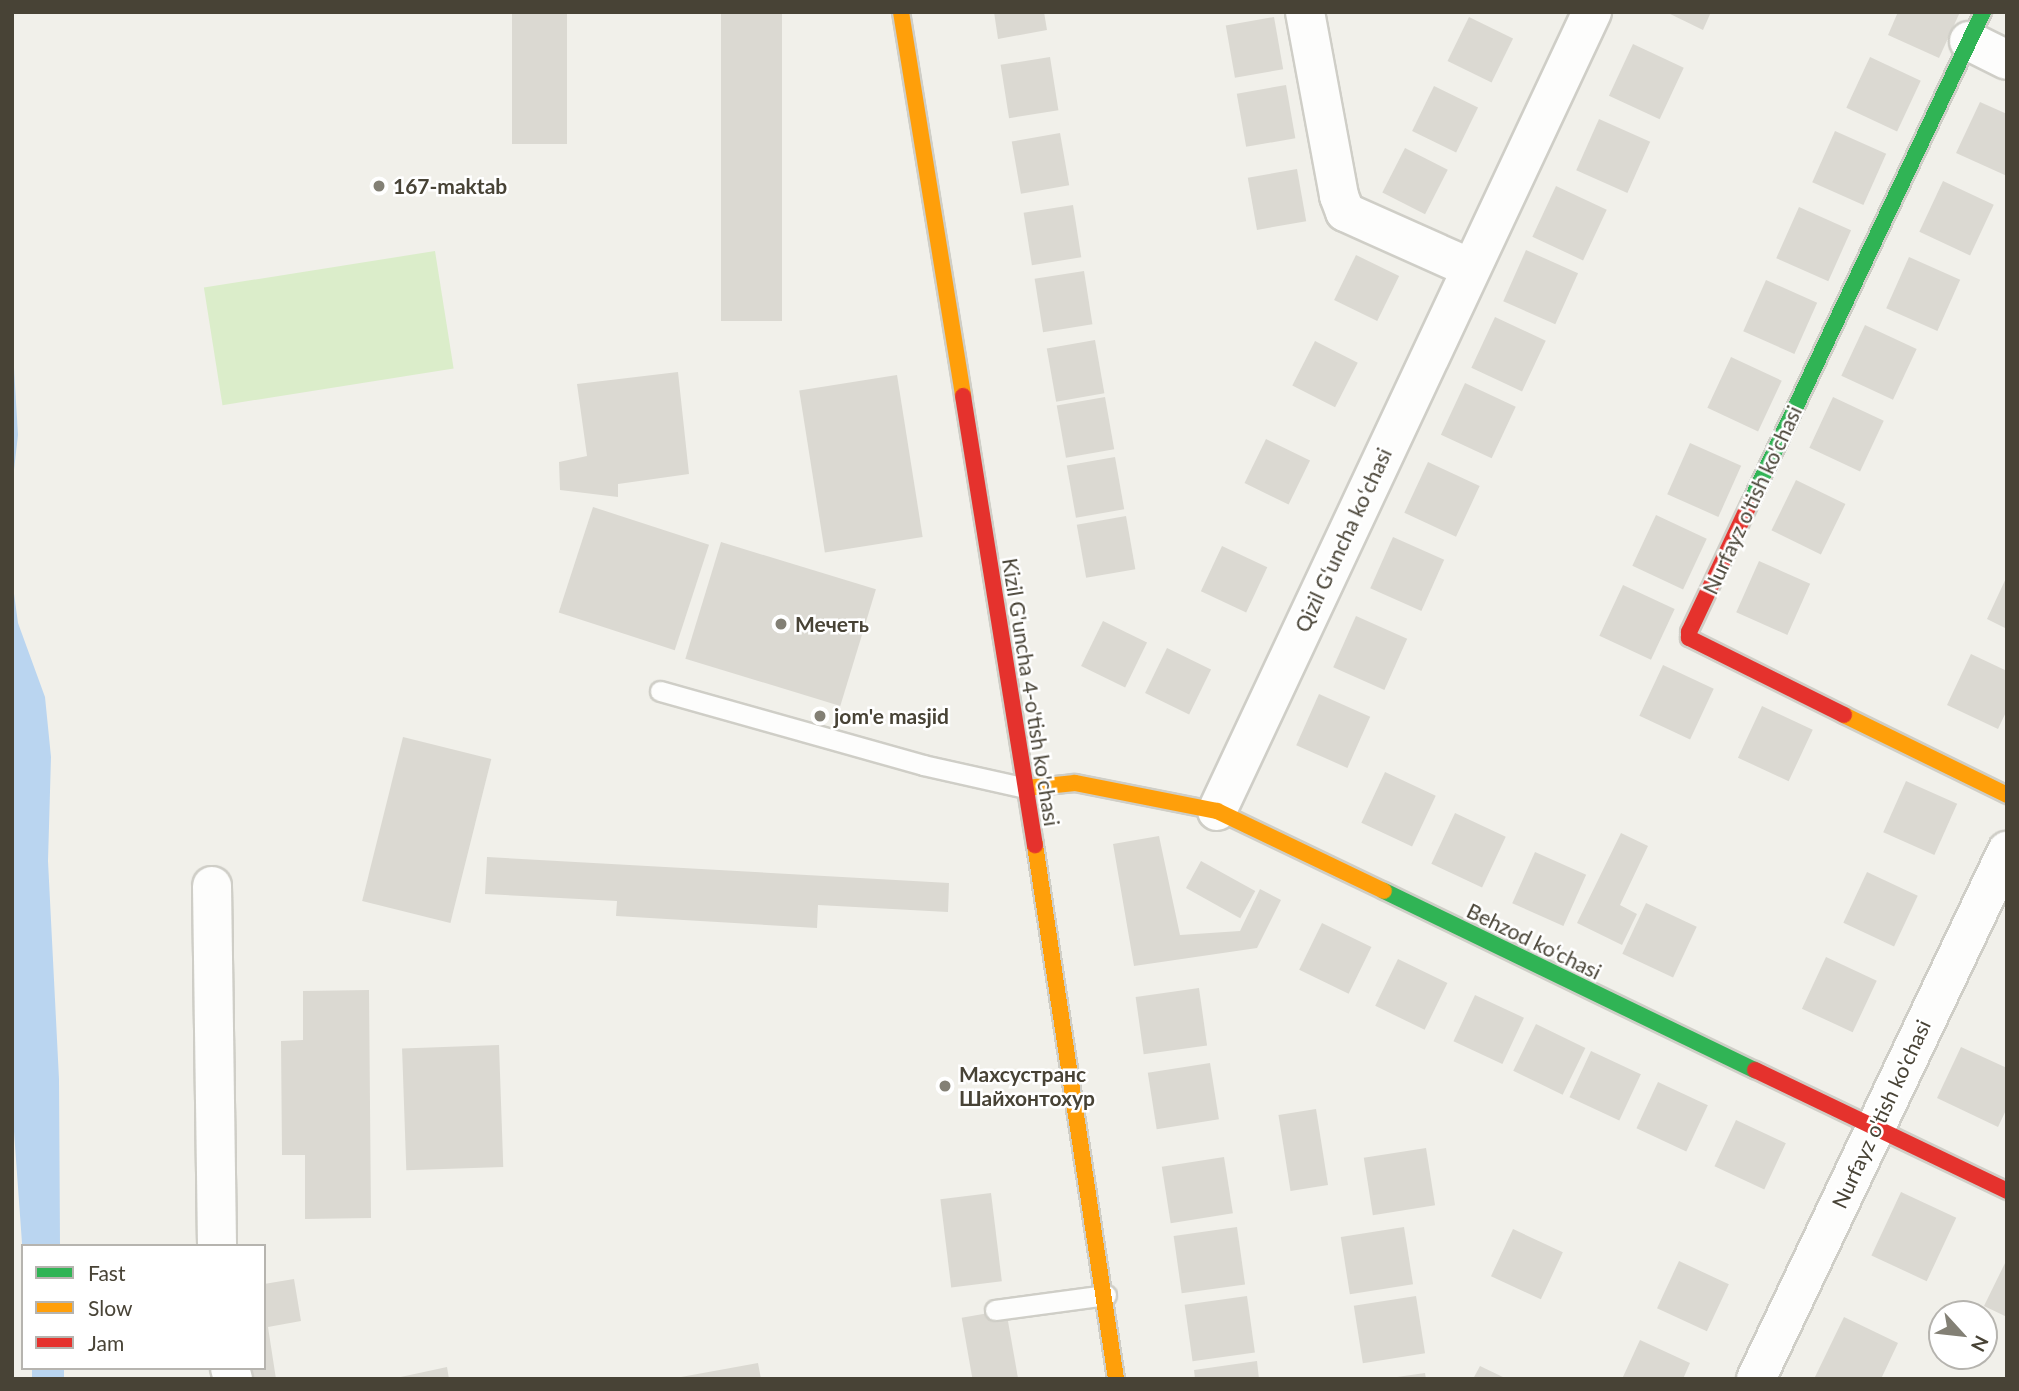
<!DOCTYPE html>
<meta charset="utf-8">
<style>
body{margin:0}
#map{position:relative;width:2019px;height:1391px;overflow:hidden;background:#f1f0ea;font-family:Lato,sans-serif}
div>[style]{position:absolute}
.green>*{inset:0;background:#dbedca;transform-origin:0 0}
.water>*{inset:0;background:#bad5f0;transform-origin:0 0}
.building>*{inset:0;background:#dbd9d2;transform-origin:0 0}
.roads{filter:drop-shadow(2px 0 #cfcec7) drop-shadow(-2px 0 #cfcec7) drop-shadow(0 2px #cfcec7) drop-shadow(0 -2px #cfcec7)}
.lane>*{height:19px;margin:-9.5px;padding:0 9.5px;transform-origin:9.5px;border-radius:9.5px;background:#fdfdfc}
.street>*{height:38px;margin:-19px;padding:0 19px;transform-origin:19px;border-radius:19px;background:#fdfdfc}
.fast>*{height:16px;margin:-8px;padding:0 8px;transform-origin:8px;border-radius:8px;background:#30b455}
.slow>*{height:16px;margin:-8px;padding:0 8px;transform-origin:8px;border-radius:8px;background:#ff9f0a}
.jam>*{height:16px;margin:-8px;padding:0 8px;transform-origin:8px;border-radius:8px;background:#e5322d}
.dots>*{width:19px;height:19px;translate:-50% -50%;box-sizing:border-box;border:4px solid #fff;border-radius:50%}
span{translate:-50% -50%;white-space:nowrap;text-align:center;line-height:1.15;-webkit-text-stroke:5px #fff;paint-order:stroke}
.poi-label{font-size:21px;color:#484336;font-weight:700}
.left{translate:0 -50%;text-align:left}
.street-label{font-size:21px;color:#484336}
.frame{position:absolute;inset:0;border:14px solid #484336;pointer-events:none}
.legend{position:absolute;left:21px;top:1244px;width:245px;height:126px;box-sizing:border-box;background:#fff;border:2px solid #b6b4af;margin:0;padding:9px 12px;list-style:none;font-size:21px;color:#484336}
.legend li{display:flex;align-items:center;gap:14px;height:35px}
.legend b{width:35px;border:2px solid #b6b4af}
.north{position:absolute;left:1928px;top:1300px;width:70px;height:70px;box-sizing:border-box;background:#fff;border:2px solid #b6b4af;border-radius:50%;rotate:117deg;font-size:19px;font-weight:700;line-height:28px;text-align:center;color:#484336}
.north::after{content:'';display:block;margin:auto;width:24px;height:32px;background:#838075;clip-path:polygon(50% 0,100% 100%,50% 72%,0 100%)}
</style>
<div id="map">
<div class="green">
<i style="left:435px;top:251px;width:119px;height:234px;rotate:81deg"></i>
</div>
<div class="water">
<i style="clip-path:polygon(12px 335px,18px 435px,12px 487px)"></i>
<i style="clip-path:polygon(12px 579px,18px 623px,45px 697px,51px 757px,48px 861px,59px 1079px,60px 1246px,23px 1246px,23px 1257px,12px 1104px)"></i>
<i style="left:32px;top:1368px;width:32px;height:11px"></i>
</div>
<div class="building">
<i style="left:512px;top:12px;width:55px;height:132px"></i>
<i style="left:721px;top:12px;width:61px;height:309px"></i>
<i style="clip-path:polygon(994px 12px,1044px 12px,1047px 30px,998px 39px)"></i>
<i style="clip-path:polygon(1666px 12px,1711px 12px,1703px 30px)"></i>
<i style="clip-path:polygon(1898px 12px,1960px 12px,1939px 58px,1888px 35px)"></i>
<i style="left:1274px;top:17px;width:53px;height:49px;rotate:80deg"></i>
<i style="left:1469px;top:17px;width:49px;height:49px;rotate:26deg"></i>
<i style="left:1633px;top:44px;width:56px;height:57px;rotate:25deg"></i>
<i style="left:1050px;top:57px;width:54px;height:50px;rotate:81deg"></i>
<i style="left:1870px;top:57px;width:56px;height:56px;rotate:25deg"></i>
<i style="left:1286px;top:85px;width:54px;height:50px;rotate:80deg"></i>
<i style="left:1434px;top:86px;width:49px;height:50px;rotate:26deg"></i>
<i style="clip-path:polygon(1980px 102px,2007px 114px,2007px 176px,1956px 153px)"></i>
<i style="left:1599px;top:119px;width:56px;height:56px;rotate:24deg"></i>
<i style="left:1835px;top:131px;width:56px;height:56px;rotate:24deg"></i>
<i style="left:1060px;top:133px;width:53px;height:49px;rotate:80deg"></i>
<i style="left:1405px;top:148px;width:48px;height:50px;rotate:27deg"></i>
<i style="left:1297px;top:169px;width:53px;height:50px;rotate:80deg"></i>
<i style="left:1943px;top:181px;width:56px;height:56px;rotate:25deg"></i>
<i style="left:1556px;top:186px;width:56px;height:56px;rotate:25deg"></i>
<i style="left:1073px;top:205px;width:53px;height:50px;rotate:81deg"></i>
<i style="left:1799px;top:207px;width:57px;height:56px;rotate:24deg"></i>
<i style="left:1526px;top:250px;width:57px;height:56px;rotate:24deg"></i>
<i style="left:1356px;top:255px;width:48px;height:50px;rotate:26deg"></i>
<i style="left:1909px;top:257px;width:56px;height:56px;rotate:24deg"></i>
<i style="left:1084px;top:271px;width:54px;height:50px;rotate:81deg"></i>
<i style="left:1766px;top:280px;width:56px;height:56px;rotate:24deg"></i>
<i style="left:1495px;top:317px;width:56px;height:56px;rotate:25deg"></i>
<i style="left:1865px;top:325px;width:57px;height:56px;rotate:25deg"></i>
<i style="left:1095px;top:340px;width:54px;height:49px;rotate:80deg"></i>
<i style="left:1315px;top:341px;width:48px;height:50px;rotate:27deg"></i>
<i style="left:1731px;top:357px;width:56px;height:56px;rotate:25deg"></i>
<i style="clip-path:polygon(678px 372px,689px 474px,618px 484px,618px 497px,560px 490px,559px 462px,587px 456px,577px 384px)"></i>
<i style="left:897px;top:375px;width:164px;height:99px;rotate:81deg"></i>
<i style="left:1465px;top:383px;width:56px;height:57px;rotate:25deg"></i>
<i style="left:1105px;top:397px;width:53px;height:49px;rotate:80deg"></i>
<i style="left:1833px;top:397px;width:56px;height:56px;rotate:25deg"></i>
<i style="left:1266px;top:439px;width:49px;height:49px;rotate:26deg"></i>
<i style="left:1690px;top:443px;width:56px;height:56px;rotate:24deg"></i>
<i style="left:1115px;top:457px;width:53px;height:49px;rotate:80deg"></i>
<i style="left:1428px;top:462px;width:57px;height:56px;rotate:25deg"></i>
<i style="left:1796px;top:480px;width:55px;height:56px;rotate:26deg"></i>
<i style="left:593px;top:507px;width:122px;height:111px;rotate:18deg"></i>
<i style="left:1656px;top:515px;width:56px;height:56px;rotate:25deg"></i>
<i style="left:1126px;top:516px;width:54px;height:50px;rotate:80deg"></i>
<i style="left:1393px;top:537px;width:56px;height:56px;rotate:24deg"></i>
<i style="left:721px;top:542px;width:162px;height:122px;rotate:17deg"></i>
<i style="left:1222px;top:546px;width:50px;height:50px;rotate:25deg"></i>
<i style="left:1759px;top:561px;width:56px;height:56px;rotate:24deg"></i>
<i style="clip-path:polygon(2007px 576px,2007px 629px,1987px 619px)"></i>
<i style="left:1623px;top:585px;width:57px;height:56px;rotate:25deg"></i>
<i style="left:1356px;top:616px;width:56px;height:56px;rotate:24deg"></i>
<i style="left:1103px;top:621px;width:49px;height:50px;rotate:26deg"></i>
<i style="left:1167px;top:648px;width:49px;height:50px;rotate:26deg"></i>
<i style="clip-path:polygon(1971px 654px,2007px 671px,2007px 710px,1998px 729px,1947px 705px)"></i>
<i style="left:1663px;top:665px;width:56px;height:56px;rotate:25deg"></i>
<i style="left:1319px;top:694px;width:56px;height:56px;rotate:24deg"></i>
<i style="left:1762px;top:706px;width:56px;height:57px;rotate:25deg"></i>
<i style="left:403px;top:737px;width:91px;height:169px;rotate:14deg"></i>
<i style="left:1385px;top:772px;width:56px;height:56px;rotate:25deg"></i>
<i style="left:1906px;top:781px;width:56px;height:56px;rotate:24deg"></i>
<i style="left:1455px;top:813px;width:56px;height:56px;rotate:25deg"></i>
<i style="clip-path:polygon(1621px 833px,1648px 846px,1620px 905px,1637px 914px,1622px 945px,1577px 923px)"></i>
<i style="clip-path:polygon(1159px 836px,1180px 935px,1240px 931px,1260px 889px,1281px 900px,1257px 948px,1134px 966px,1113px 844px)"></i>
<i style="left:1535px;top:852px;width:56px;height:56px;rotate:24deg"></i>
<i style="clip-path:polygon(487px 857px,949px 883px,948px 912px,818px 905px,817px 928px,616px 916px,617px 901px,485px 894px)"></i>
<i style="left:1201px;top:861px;width:62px;height:31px;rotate:29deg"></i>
<i style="left:1867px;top:872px;width:56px;height:56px;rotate:25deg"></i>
<i style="left:1646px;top:903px;width:56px;height:56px;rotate:25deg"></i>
<i style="left:1322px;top:923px;width:55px;height:52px;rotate:26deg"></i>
<i style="left:1826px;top:957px;width:56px;height:57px;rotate:25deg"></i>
<i style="left:1398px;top:959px;width:55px;height:52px;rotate:26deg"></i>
<i style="left:1199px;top:988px;width:58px;height:64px;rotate:82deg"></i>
<i style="clip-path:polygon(369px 990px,371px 1218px,305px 1219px,305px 1155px,282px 1155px,281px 1041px,303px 1040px,303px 991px)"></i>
<i style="left:1475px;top:995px;width:54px;height:51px;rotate:25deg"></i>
<i style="left:1536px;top:1024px;width:55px;height:52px;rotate:26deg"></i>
<i style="left:499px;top:1045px;width:122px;height:97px;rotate:88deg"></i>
<i style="clip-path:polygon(1961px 1047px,2007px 1068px,2007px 1108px,1998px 1127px,1937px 1098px)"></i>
<i style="left:1591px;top:1051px;width:55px;height:51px;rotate:25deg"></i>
<i style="left:1210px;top:1063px;width:57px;height:63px;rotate:81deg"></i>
<i style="left:1658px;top:1082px;width:55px;height:51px;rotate:25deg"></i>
<i style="left:1316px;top:1109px;width:77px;height:38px;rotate:81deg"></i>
<i style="left:1736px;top:1120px;width:55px;height:51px;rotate:25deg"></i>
<i style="left:1426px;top:1148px;width:58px;height:63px;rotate:81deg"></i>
<i style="left:1224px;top:1157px;width:57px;height:63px;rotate:81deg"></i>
<i style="left:1901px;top:1192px;width:61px;height:70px;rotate:25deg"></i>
<i style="left:991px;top:1193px;width:89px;height:51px;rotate:83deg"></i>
<i style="left:1237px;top:1227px;width:58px;height:64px;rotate:82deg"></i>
<i style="left:1404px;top:1227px;width:58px;height:64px;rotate:81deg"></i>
<i style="left:1513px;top:1229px;width:55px;height:52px;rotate:25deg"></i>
<i style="clip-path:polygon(2007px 1259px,2007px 1317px,1984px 1306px)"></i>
<i style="left:1679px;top:1261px;width:55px;height:52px;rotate:25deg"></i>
<i style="clip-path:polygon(294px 1279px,301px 1321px,268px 1327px,276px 1379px,244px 1379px,242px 1368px,264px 1368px,264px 1284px)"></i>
<i style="left:1247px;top:1296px;width:57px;height:63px;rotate:82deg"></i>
<i style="left:1416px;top:1296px;width:58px;height:63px;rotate:81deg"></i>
<i style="left:1006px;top:1310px;width:70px;height:45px;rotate:80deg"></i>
<i style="clip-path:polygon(1844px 1317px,1898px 1343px,1881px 1379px,1814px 1379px)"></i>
<i style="clip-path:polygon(1640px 1340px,1690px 1363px,1683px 1379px,1622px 1379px)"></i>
<i style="clip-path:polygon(1257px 1361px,1259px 1379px,1195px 1379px,1194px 1370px)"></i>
<i style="clip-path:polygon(758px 1363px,761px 1379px,681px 1379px,681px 1377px)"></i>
<i style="clip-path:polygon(1480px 1366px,1507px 1379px,1473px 1379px)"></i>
<i style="clip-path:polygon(447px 1367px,449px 1379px,396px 1379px,396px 1378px)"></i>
<i style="clip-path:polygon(1425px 1373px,1426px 1379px,1397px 1379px,1397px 1377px)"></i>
</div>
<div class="roads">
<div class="lane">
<i style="left:660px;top:691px;width:273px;rotate:15.7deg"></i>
<i style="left:923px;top:765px;width:106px;rotate:12.6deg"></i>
<i style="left:995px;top:1310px;width:112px;rotate:-7.7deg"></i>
</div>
<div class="street">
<i style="left:1305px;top:12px;width:187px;rotate:79.5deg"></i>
<i style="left:1339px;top:196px;width:17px;rotate:69deg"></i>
<i style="left:1345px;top:212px;width:137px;rotate:24.1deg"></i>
<i style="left:1969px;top:41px;width:42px;rotate:26.6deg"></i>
<i style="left:1217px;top:811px;width:883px;rotate:-64.86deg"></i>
<i style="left:212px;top:886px;width:360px;rotate:89.2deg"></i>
<i style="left:230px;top:1368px;width:11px;rotate:75deg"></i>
<i style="left:1756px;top:1379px;width:585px;rotate:-64.57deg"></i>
</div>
<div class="fast">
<i style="left:1750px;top:503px;width:543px;rotate:-64.61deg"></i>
<i style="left:1384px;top:891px;width:412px;rotate:25.8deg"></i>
</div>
<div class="slow">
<i style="left:901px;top:12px;width:389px;rotate:80.8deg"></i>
<i style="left:1844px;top:715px;width:182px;rotate:26.1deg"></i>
<i style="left:1026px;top:788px;width:49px;rotate:-5.8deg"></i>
<i style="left:1075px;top:783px;width:145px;rotate:11.2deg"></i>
<i style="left:1217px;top:811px;width:185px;rotate:25.6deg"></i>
<i style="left:1035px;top:845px;width:540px;rotate:81.37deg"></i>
</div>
<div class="jam">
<i style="left:963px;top:396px;width:455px;rotate:80.9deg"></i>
<i style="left:1750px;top:503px;width:143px;rotate:115.3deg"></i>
<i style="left:1689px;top:632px;width:6px;rotate:90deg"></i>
<i style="left:1689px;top:638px;width:173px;rotate:26.4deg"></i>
<i style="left:1755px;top:1070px;width:280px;rotate:25.6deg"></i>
</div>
</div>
<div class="dots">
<i style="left:379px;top:186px;background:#838075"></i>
<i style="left:781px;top:624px;background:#838075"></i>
<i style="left:820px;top:716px;background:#838075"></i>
<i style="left:945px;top:1086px;background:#838075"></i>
</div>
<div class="poi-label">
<span class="left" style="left:393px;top:186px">167-maktab</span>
<span class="left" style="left:795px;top:624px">Мечеть</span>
<span class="left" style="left:834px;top:716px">jom'e masjid</span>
<span class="left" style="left:959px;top:1086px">Махсустранс<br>Шайхонтохур</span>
</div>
<div class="street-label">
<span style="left:1752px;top:500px;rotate:-65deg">Nurfayz o'tish ko'chasi</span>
<span style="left:1343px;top:540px;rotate:-65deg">Qizil Gʻuncha koʻchasi</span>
<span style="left:1031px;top:692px;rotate:81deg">Kizil G'uncha 4-o'tish ko'chasi</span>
<span style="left:1534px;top:941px;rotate:26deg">Behzod ko‘chasi</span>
<span style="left:1881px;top:1114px;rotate:-65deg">Nurfayz o'tish ko'chasi</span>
</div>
<div class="frame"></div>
<ul class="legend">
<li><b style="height:9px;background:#30b455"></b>Fast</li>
<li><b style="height:9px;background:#ff9f0a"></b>Slow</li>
<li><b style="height:9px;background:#e5322d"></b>Jam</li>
</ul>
<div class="north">N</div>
</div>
